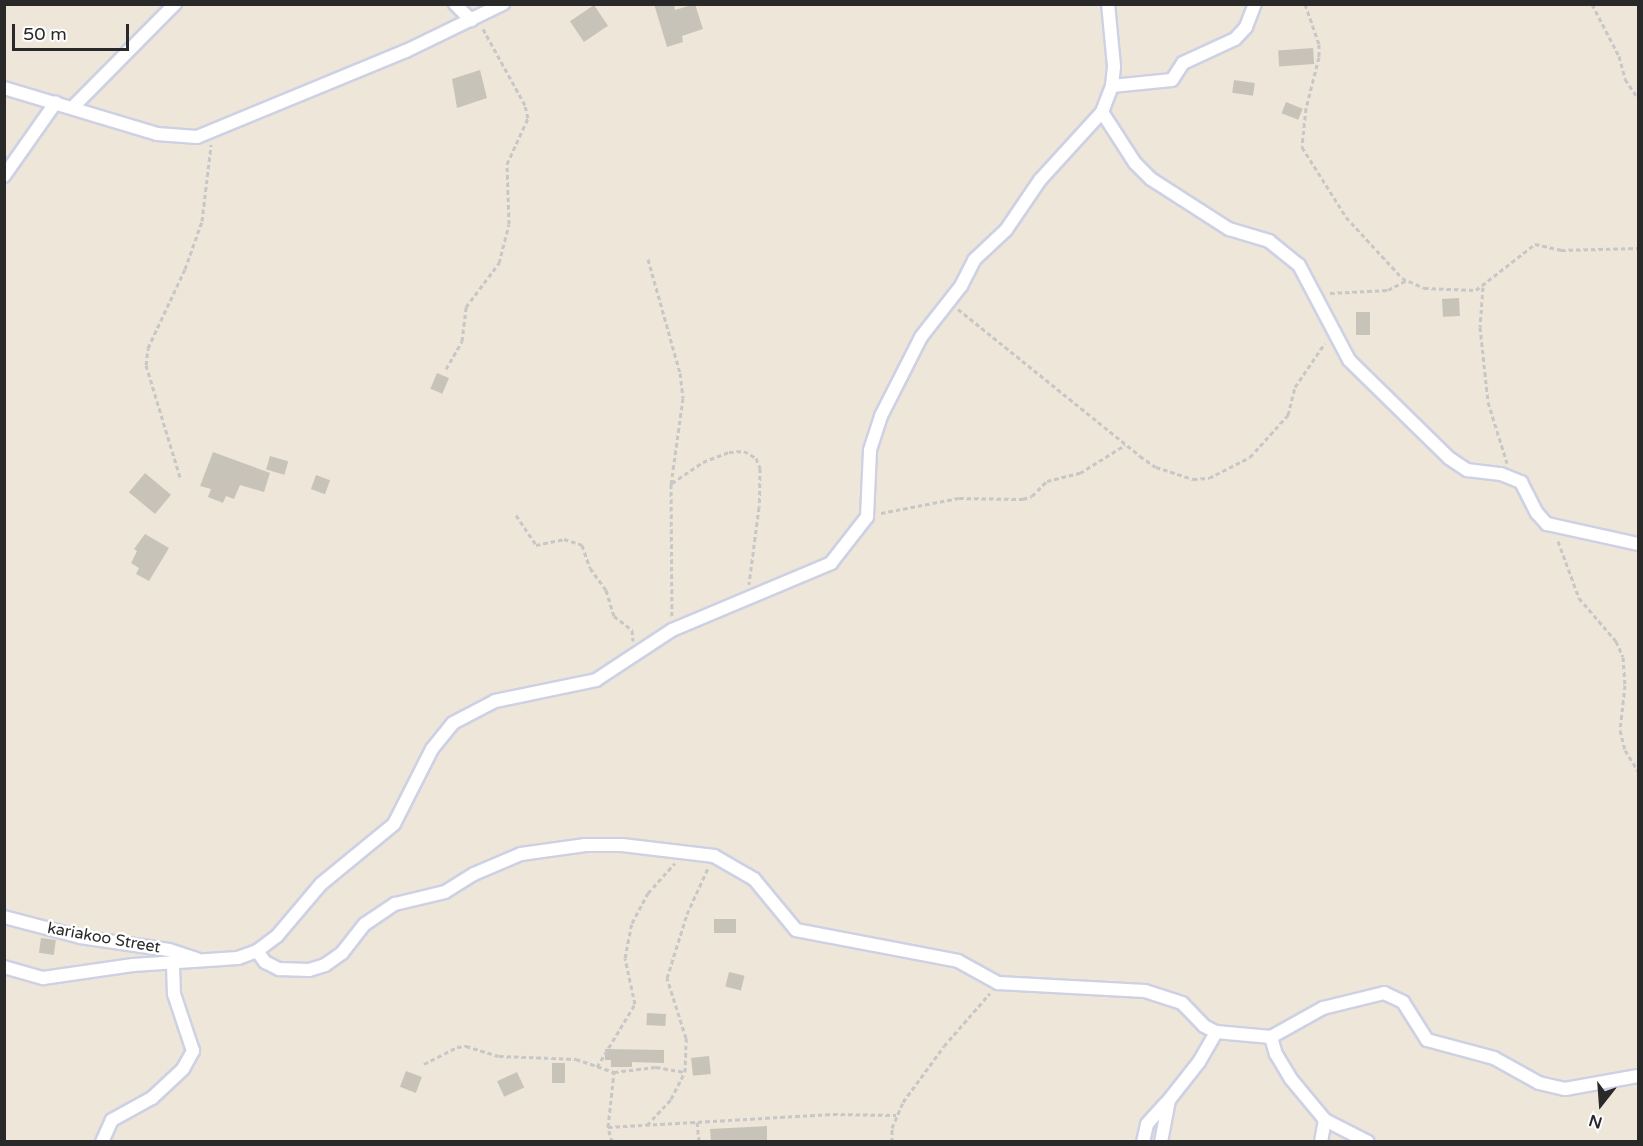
<!DOCTYPE html>
<style>
body{margin:0}
#map{position:relative;width:1643px;height:1146px;overflow:hidden;background:#ede6d9;font-family:"Varela Round",sans-serif}
div>[style]{position:absolute}
.building>*{inset:0;background:#c8c3b9;transform-origin:0 0}
.path>*{height:3px;margin-top:-1.5px;transform-origin:0;background:repeating-linear-gradient(90deg,#c7c7c7 0 4.5px,transparent 0 7.5px)}
.roads{filter:drop-shadow(2px 0 #ced1e4) drop-shadow(-2px 0 #ced1e4) drop-shadow(0 2px #ced1e4) drop-shadow(0 -2px #ced1e4)}
.minor>*{height:12px;margin:-6px;padding:0 6px;transform-origin:6px;border-radius:6px;background:#fff}
span{translate:-50% -50%;white-space:nowrap;text-align:center;line-height:1.15;-webkit-text-stroke:5px #fff;paint-order:stroke}
.street-label{font-size:16px;color:#292929}
.frame{position:absolute;inset:0;border:6px solid #292929;pointer-events:none}
.north{position:absolute;left:1571px;top:1074px;width:60px;height:60px;-webkit-text-stroke:4px #fff;paint-order:stroke;rotate:197deg;font-size:16px;font-weight:700;line-height:24px;text-align:center;color:#292929}
.north::after{content:'';display:block;margin:auto;width:21px;height:27px;background:#292929;clip-path:polygon(50% 0,100% 100%,50% 72%,0 100%)}
.scale{position:absolute;left:12px;top:24px;width:117px;height:27px;box-sizing:border-box;border:3px solid #292929;border-top:0;padding-left:8px;font-size:18px;line-height:21px;white-space:nowrap;color:#292929;-webkit-text-stroke:4px #fff;paint-order:stroke}
</style>
<div id="map">
<div class="building">
<i style="clip-path:polygon(654px 4px,674px 4px,675px 10px,695px 4px,703px 29px,682px 36px,683px 42px,667px 47px)"></i>
<i style="left:594px;top:5px;width:25px;height:29px;rotate:56deg"></i>
<i style="left:1313px;top:48px;width:16px;height:35px;rotate:86deg"></i>
<i style="clip-path:polygon(480px 70px,487px 98px,457px 108px,452px 79px)"></i>
<i style="left:1234px;top:80px;width:21px;height:13px;rotate:8deg"></i>
<i style="left:1286px;top:102px;width:18px;height:12px;rotate:22deg"></i>
<i style="left:1459px;top:298px;width:18px;height:17px;rotate:87deg"></i>
<i style="left:1356px;top:312px;width:14px;height:23px"></i>
<i style="left:437px;top:373px;width:13px;height:17px;rotate:23deg"></i>
<i style="clip-path:polygon(213px 452px,270px 473px,264px 492px,240px 485px,234px 499px,226px 496px,223px 503px,208px 497px,211px 489px,200px 486px)"></i>
<i style="left:270px;top:456px;width:19px;height:14px;rotate:16deg"></i>
<i style="left:145px;top:473px;width:34px;height:25px;rotate:40deg"></i>
<i style="left:316px;top:475px;width:15px;height:15px;rotate:20deg"></i>
<i style="clip-path:polygon(145px 534px,169px 548px,149px 581px,136px 574px,139px 568px,131px 563px,137px 551px,134px 549px)"></i>
<i style="left:714px;top:919px;width:22px;height:14px"></i>
<i style="left:41px;top:938px;width:15px;height:15px;rotate:8deg"></i>
<i style="left:729px;top:972px;width:16px;height:15px;rotate:14deg"></i>
<i style="left:647px;top:1013px;width:19px;height:12px;rotate:3deg"></i>
<i style="clip-path:polygon(605px 1049px,664px 1050px,664px 1063px,632px 1062px,632px 1067px,611px 1067px,611px 1060px,605px 1060px)"></i>
<i style="left:709px;top:1056px;width:18px;height:18px;rotate:84deg"></i>
<i style="left:552px;top:1063px;width:13px;height:20px"></i>
<i style="left:406px;top:1071px;width:17px;height:17px;rotate:21deg"></i>
<i style="left:517px;top:1072px;width:17px;height:22px;rotate:65deg"></i>
<i style="clip-path:polygon(767px 1126px,767px 1142px,711px 1142px,710px 1129px)"></i>
</div>
<div class="path">
<i style="left:1305px;top:4px;width:42px;rotate:70.7deg"></i>
<i style="left:1319px;top:44px;width:13px;rotate:90deg"></i>
<i style="left:1319px;top:57px;width:53px;rotate:104.3deg"></i>
<i style="left:1306px;top:108px;width:39px;rotate:96deg"></i>
<i style="left:1302px;top:147px;width:83px;rotate:57.8deg"></i>
<i style="left:1346px;top:217px;width:83px;rotate:47.4deg"></i>
<i style="left:1402px;top:278px;width:24px;rotate:24deg"></i>
<i style="left:1424px;top:288px;width:52px;rotate:2.2deg"></i>
<i style="left:1476px;top:290px;width:75px;rotate:-37.9deg"></i>
<i style="left:1535px;top:244px;width:27px;rotate:13deg"></i>
<i style="left:1561px;top:250px;width:77px;rotate:-1.5deg"></i>
<i style="left:1592px;top:4px;width:59px;rotate:62.6deg"></i>
<i style="left:1619px;top:56px;width:24px;rotate:75deg"></i>
<i style="left:1625px;top:79px;width:23px;rotate:56deg"></i>
<i style="left:648px;top:259px;width:118px;rotate:74.3deg"></i>
<i style="left:680px;top:373px;width:25px;rotate:83deg"></i>
<i style="left:683px;top:398px;width:87px;rotate:97.9deg"></i>
<i style="left:671px;top:484px;width:133px;rotate:89.6deg"></i>
<i style="left:1483px;top:287px;width:40px;rotate:94.3deg"></i>
<i style="left:1480px;top:327px;width:75px;rotate:83.9deg"></i>
<i style="left:1488px;top:402px;width:64px;rotate:72.7deg"></i>
<i style="left:1330px;top:293px;width:58px;rotate:-3deg"></i>
<i style="left:1388px;top:290px;width:21px;rotate:-28deg"></i>
<i style="left:958px;top:309px;width:234px;rotate:38.9deg"></i>
<i style="left:1140px;top:456px;width:19px;rotate:35deg"></i>
<i style="left:1156px;top:467px;width:39px;rotate:18deg"></i>
<i style="left:1193px;top:479px;width:16px;rotate:-4deg"></i>
<i style="left:1209px;top:478px;width:46px;rotate:-27.1deg"></i>
<i style="left:1250px;top:457px;width:57px;rotate:-47.9deg"></i>
<i style="left:1288px;top:415px;width:29px;rotate:-76deg"></i>
<i style="left:1295px;top:387px;width:53px;rotate:-55.7deg"></i>
<i style="left:446px;top:369px;width:32px;rotate:-60deg"></i>
<i style="left:462px;top:341px;width:34px;rotate:-83deg"></i>
<i style="left:466px;top:307px;width:55px;rotate:-53.1deg"></i>
<i style="left:499px;top:263px;width:40px;rotate:-75.6deg"></i>
<i style="left:509px;top:224px;width:60px;rotate:-91.9deg"></i>
<i style="left:507px;top:164px;width:51px;rotate:-65.5deg"></i>
<i style="left:528px;top:118px;width:13px;rotate:-103deg"></i>
<i style="left:525px;top:105px;width:89px;rotate:-118.9deg"></i>
<i style="left:180px;top:477px;width:117px;rotate:-106.9deg"></i>
<i style="left:146px;top:365px;width:17px;rotate:-83deg"></i>
<i style="left:148px;top:348px;width:87px;rotate:-64.9deg"></i>
<i style="left:185px;top:269px;width:51px;rotate:-70.5deg"></i>
<i style="left:202px;top:221px;width:77px;rotate:-83.2deg"></i>
<i style="left:672px;top:483px;width:37px;rotate:-34deg"></i>
<i style="left:703px;top:462px;width:28px;rotate:-21deg"></i>
<i style="left:729px;top:452px;width:15px;rotate:-4deg"></i>
<i style="left:744px;top:451px;width:14px;rotate:30deg"></i>
<i style="left:756px;top:458px;width:11px;rotate:68deg"></i>
<i style="left:760px;top:468px;width:39px;rotate:91deg"></i>
<i style="left:759px;top:507px;width:78px;rotate:97.4deg"></i>
<i style="left:881px;top:513px;width:79px;rotate:-10.9deg"></i>
<i style="left:959px;top:498px;width:64px;rotate:0.9deg"></i>
<i style="left:1023px;top:499px;width:9px;rotate:-18deg"></i>
<i style="left:1032px;top:496px;width:21px;rotate:-45deg"></i>
<i style="left:1047px;top:481px;width:34px;rotate:-14deg"></i>
<i style="left:1080px;top:473px;width:53px;rotate:-31.9deg"></i>
<i style="left:516px;top:515px;width:36px;rotate:56deg"></i>
<i style="left:536px;top:545px;width:29px;rotate:-12deg"></i>
<i style="left:564px;top:539px;width:19px;rotate:18deg"></i>
<i style="left:582px;top:545px;width:24px;rotate:71deg"></i>
<i style="left:590px;top:568px;width:27px;rotate:54deg"></i>
<i style="left:606px;top:590px;width:27px;rotate:73deg"></i>
<i style="left:614px;top:616px;width:23px;rotate:38deg"></i>
<i style="left:632px;top:630px;width:11px;rotate:85deg"></i>
<i style="left:1558px;top:541px;width:61px;rotate:69.8deg"></i>
<i style="left:1579px;top:598px;width:57px;rotate:49.3deg"></i>
<i style="left:1616px;top:641px;width:17px;rotate:66deg"></i>
<i style="left:1623px;top:657px;width:28px;rotate:86deg"></i>
<i style="left:1625px;top:685px;width:45px;rotate:96.3deg"></i>
<i style="left:1620px;top:730px;width:21px;rotate:76deg"></i>
<i style="left:1625px;top:750px;width:25px;rotate:58deg"></i>
<i style="left:424px;top:1064px;width:37px;rotate:-27deg"></i>
<i style="left:457px;top:1047px;width:9px;rotate:-6deg"></i>
<i style="left:466px;top:1046px;width:34px;rotate:17deg"></i>
<i style="left:499px;top:1056px;width:77px;rotate:2.2deg"></i>
<i style="left:576px;top:1059px;width:40px;rotate:18.9deg"></i>
<i style="left:614px;top:1072px;width:42px;rotate:-6.8deg"></i>
<i style="left:656px;top:1067px;width:29px;rotate:10deg"></i>
<i style="left:597px;top:1067px;width:74px;rotate:-58.9deg"></i>
<i style="left:635px;top:1004px;width:47px;rotate:-102.3deg"></i>
<i style="left:625px;top:958px;width:36px;rotate:-79deg"></i>
<i style="left:632px;top:923px;width:34px;rotate:-62deg"></i>
<i style="left:648px;top:893px;width:40px;rotate:-48deg"></i>
<i style="left:697px;top:1122px;width:20px;rotate:84deg"></i>
<i style="left:647px;top:1125px;width:35px;rotate:-47deg"></i>
<i style="left:671px;top:1099px;width:30px;rotate:-63deg"></i>
<i style="left:685px;top:1072px;width:34px;rotate:-88deg"></i>
<i style="left:686px;top:1038px;width:63px;rotate:-107.6deg"></i>
<i style="left:667px;top:978px;width:67px;rotate:-72.6deg"></i>
<i style="left:687px;top:914px;width:51px;rotate:-65.5deg"></i>
<i style="left:608px;top:1127px;width:225px;rotate:-3.3deg"></i>
<i style="left:833px;top:1114px;width:63px;rotate:0.9deg"></i>
<i style="left:612px;top:1142px;width:16px;rotate:-105deg"></i>
<i style="left:608px;top:1127px;width:55px;rotate:-83.8deg"></i>
<i style="left:892px;top:1142px;width:14px;rotate:-90deg"></i>
<i style="left:892px;top:1128px;width:28px;rotate:-67deg"></i>
<i style="left:903px;top:1102px;width:69px;rotate:-53.8deg"></i>
<i style="left:944px;top:1046px;width:70px;rotate:-49deg"></i>
</div>
<div class="roads">
<div class="minor">
<i style="left:455px;top:4px;width:23px;rotate:45deg"></i>
<i style="left:1112px;top:86px;width:60px;rotate:-5.7deg"></i>
<i style="left:1172px;top:80px;width:20px;rotate:-57deg"></i>
<i style="left:1183px;top:63px;width:57px;rotate:-24.8deg"></i>
<i style="left:1235px;top:39px;width:16px;rotate:-47deg"></i>
<i style="left:1246px;top:27px;width:25px;rotate:-69deg"></i>
<i style="left:4px;top:88px;width:160px;rotate:16.7deg"></i>
<i style="left:157px;top:134px;width:40px;rotate:4.3deg"></i>
<i style="left:197px;top:137px;width:226px;rotate:-22.4deg"></i>
<i style="left:406px;top:51px;width:108px;rotate:-25.9deg"></i>
<i style="left:74px;top:106px;width:144px;rotate:-45.3deg"></i>
<i style="left:1102px;top:112px;width:61px;rotate:57.1deg"></i>
<i style="left:1135px;top:163px;width:23px;rotate:45deg"></i>
<i style="left:1151px;top:179px;width:93px;rotate:32.7deg"></i>
<i style="left:1229px;top:229px;width:42px;rotate:16.7deg"></i>
<i style="left:1269px;top:241px;width:38px;rotate:39deg"></i>
<i style="left:1299px;top:265px;width:107px;rotate:62.2deg"></i>
<i style="left:1349px;top:360px;width:140px;rotate:44.4deg"></i>
<i style="left:1449px;top:458px;width:22px;rotate:34deg"></i>
<i style="left:1467px;top:470px;width:34px;rotate:7deg"></i>
<i style="left:1501px;top:474px;width:22px;rotate:22deg"></i>
<i style="left:1521px;top:482px;width:35px;rotate:63deg"></i>
<i style="left:1537px;top:513px;width:15px;rotate:48deg"></i>
<i style="left:1547px;top:524px;width:93px;rotate:12.4deg"></i>
<i style="left:4px;top:176px;width:90px;rotate:-54.9deg"></i>
<i style="left:4px;top:917px;width:79px;rotate:14.7deg"></i>
<i style="left:80px;top:937px;width:90px;rotate:8.3deg"></i>
<i style="left:169px;top:950px;width:29px;rotate:18deg"></i>
<i style="left:257px;top:951px;width:14px;rotate:54deg"></i>
<i style="left:265px;top:962px;width:16px;rotate:27deg"></i>
<i style="left:279px;top:969px;width:30px;rotate:2deg"></i>
<i style="left:309px;top:970px;width:17px;rotate:-17deg"></i>
<i style="left:325px;top:965px;width:21px;rotate:-35deg"></i>
<i style="left:342px;top:953px;width:37px;rotate:-52deg"></i>
<i style="left:365px;top:924px;width:36px;rotate:-34deg"></i>
<i style="left:395px;top:904px;width:51px;rotate:-13.5deg"></i>
<i style="left:445px;top:892px;width:34px;rotate:-32deg"></i>
<i style="left:474px;top:874px;width:51px;rotate:-23.1deg"></i>
<i style="left:521px;top:854px;width:65px;rotate:-8deg"></i>
<i style="left:585px;top:845px;width:37px"></i>
<i style="left:622px;top:845px;width:93px;rotate:6.8deg"></i>
<i style="left:714px;top:856px;width:46px;rotate:29.9deg"></i>
<i style="left:754px;top:879px;width:66px;rotate:50.5deg"></i>
<i style="left:796px;top:930px;width:165px;rotate:10.8deg"></i>
<i style="left:958px;top:961px;width:46px;rotate:28.8deg"></i>
<i style="left:998px;top:983px;width:147px;rotate:3.1deg"></i>
<i style="left:1145px;top:991px;width:39px;rotate:18deg"></i>
<i style="left:1182px;top:1003px;width:32px;rotate:46deg"></i>
<i style="left:1204px;top:1026px;width:13px;rotate:27deg"></i>
<i style="left:1216px;top:1032px;width:55px;rotate:5.2deg"></i>
<i style="left:1271px;top:1037px;width:60px;rotate:-29.1deg"></i>
<i style="left:1323px;top:1008px;width:63px;rotate:-13.8deg"></i>
<i style="left:1384px;top:993px;width:21px;rotate:25deg"></i>
<i style="left:1403px;top:1002px;width:45px;rotate:57.7deg"></i>
<i style="left:1427px;top:1040px;width:69px;rotate:15deg"></i>
<i style="left:1494px;top:1058px;width:51px;rotate:29.1deg"></i>
<i style="left:1539px;top:1083px;width:27px;rotate:13deg"></i>
<i style="left:1565px;top:1089px;width:74px;rotate:-10.1deg"></i>
<i style="left:4px;top:967px;width:41px;rotate:15.8deg"></i>
<i style="left:43px;top:978px;width:91px;rotate:-8.2deg"></i>
<i style="left:133px;top:965px;width:105px;rotate:-3.8deg"></i>
<i style="left:238px;top:958px;width:20px;rotate:-20deg"></i>
<i style="left:257px;top:951px;width:25px;rotate:-37deg"></i>
<i style="left:277px;top:936px;width:68px;rotate:-49.8deg"></i>
<i style="left:321px;top:884px;width:94px;rotate:-39.4deg"></i>
<i style="left:394px;top:824px;width:84px;rotate:-63.1deg"></i>
<i style="left:432px;top:749px;width:33px;rotate:-51deg"></i>
<i style="left:453px;top:723px;width:47px;rotate:-27.6deg"></i>
<i style="left:495px;top:701px;width:103px;rotate:-11.7deg"></i>
<i style="left:596px;top:680px;width:91px;rotate:-33.3deg"></i>
<i style="left:672px;top:630px;width:173px;rotate:-22.8deg"></i>
<i style="left:831px;top:563px;width:58px;rotate:-52deg"></i>
<i style="left:867px;top:517px;width:67px;rotate:-87.4deg"></i>
<i style="left:870px;top:450px;width:36px;rotate:-72deg"></i>
<i style="left:881px;top:416px;width:89px;rotate:-63.1deg"></i>
<i style="left:921px;top:337px;width:65px;rotate:-51.9deg"></i>
<i style="left:961px;top:286px;width:29px;rotate:-63deg"></i>
<i style="left:974px;top:260px;width:44px;rotate:-43.2deg"></i>
<i style="left:1006px;top:230px;width:60px;rotate:-55.8deg"></i>
<i style="left:1040px;top:180px;width:92px;rotate:-47.6deg"></i>
<i style="left:1102px;top:112px;width:28px;rotate:-69deg"></i>
<i style="left:1112px;top:86px;width:20px;rotate:-84deg"></i>
<i style="left:1114px;top:66px;width:62px;rotate:-95.5deg"></i>
<i style="left:1271px;top:1037px;width:18px;rotate:74deg"></i>
<i style="left:1276px;top:1054px;width:29px;rotate:59deg"></i>
<i style="left:1291px;top:1079px;width:53px;rotate:50.3deg"></i>
<i style="left:1325px;top:1120px;width:48px;rotate:27.1deg"></i>
<i style="left:102px;top:1142px;width:24px;rotate:-66deg"></i>
<i style="left:112px;top:1120px;width:46px;rotate:-28.8deg"></i>
<i style="left:152px;top:1098px;width:42px;rotate:-43.1deg"></i>
<i style="left:183px;top:1069px;width:21px;rotate:-61deg"></i>
<i style="left:193px;top:1051px;width:60px;rotate:-108.4deg"></i>
<i style="left:174px;top:994px;width:30px;rotate:-92deg"></i>
<i style="left:1143px;top:1142px;width:18px;rotate:-77deg"></i>
<i style="left:1147px;top:1124px;width:28px;rotate:-48deg"></i>
<i style="left:1161px;top:1142px;width:43px;rotate:-79.2deg"></i>
<i style="left:1169px;top:1100px;width:48px;rotate:-51.7deg"></i>
<i style="left:1199px;top:1062px;width:34px;rotate:-60deg"></i>
<i style="left:1321px;top:1142px;width:22px;rotate:-80deg"></i>
</div>
</div>
<div class="street-label">
<span style="left:104px;top:938px;rotate:10deg">kariakoo Street</span>
</div>
<div class="frame"></div>
<div class="north">N</div>
<div class="scale">50 m</div>
</div>
